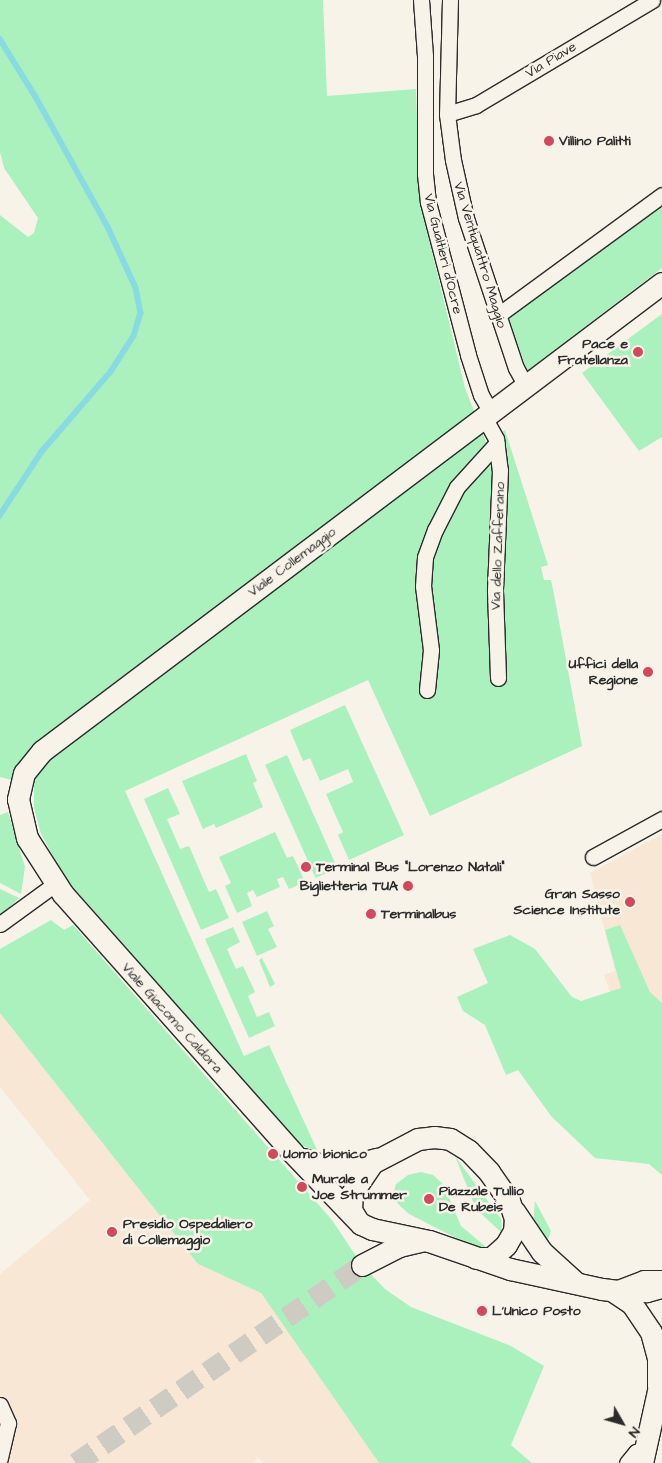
<!DOCTYPE html>
<style>
body{margin:0}
#map{position:relative;width:662px;height:1463px;overflow:hidden;background:#f7f3e8;font-family:"Architects Daughter",sans-serif}
div>[style]{position:absolute}
.built>*{inset:0;background:#f9e7d6}
.green>*{inset:0;background:#aaf1be;transform-origin:0 0}
.stream>*{height:5.5px;margin:-2.75px;padding:0 2.75px;transform-origin:2.75px;border-radius:2.75px;background:#8adae4}
.secondary-tunnel>*{height:21px;margin-top:-10.5px;transform-origin:0;background:repeating-linear-gradient(90deg,#cecbc2 0 21px,transparent 0 32px)}
.roads{filter:drop-shadow(1px 0 #2b2b2b) drop-shadow(-1px 0 #2b2b2b) drop-shadow(0 1px #2b2b2b) drop-shadow(0 -1px #2b2b2b)}
.minor>*{height:15px;margin:-7.5px;padding:0 7.5px;transform-origin:7.5px;border-radius:7.5px;background:#f7f3e8}
.secondary>*{height:21px;margin:-10.5px;padding:0 10.5px;transform-origin:10.5px;border-radius:10.5px;background:#f7f3e8}
.dots>*{width:14px;height:14px;translate:-50% -50%;box-sizing:border-box;border:2px solid #f7f3e8;border-radius:50%}
span{translate:-50% -50%;white-space:nowrap;text-align:center;line-height:1.15;-webkit-text-stroke:5px #f7f3e8;paint-order:stroke}
.street-label{font-size:14px;color:#2b2b2b}
.poi-label{font-size:14px;color:#2b2b2b;font-weight:700}
.left{translate:0 -50%;text-align:left}
.right{translate:-100% -50%;text-align:right}
.north{position:absolute;left:597px;top:1398px;width:50px;height:50px;-webkit-text-stroke:4px #f7f3e8;paint-order:stroke;rotate:128deg;font-size:14px;font-weight:700;line-height:20px;text-align:center;color:#2b2b2b}
.north::after{content:'';display:block;margin:auto;width:18px;height:22px;background:#2b2b2b;clip-path:polygon(50% 0,100% 100%,50% 72%,0 100%)}
</style>
<div id="map">
<div class="built">
<i style="clip-path:polygon(662px 834px,662px 1024px,622px 988px,610px 992px,604px 975px,615px 971px,590px 873px)"></i>
<i style="clip-path:polygon(0 1013px,198px 1264px,261px 1293px,379px 1463px,263px 1463px,259px 1458px,251px 1463px,0 1463px,0 1274px,90px 1200px,0 1087px)"></i>
</div>
<div class="green">
<i style="clip-path:polygon(0 0,323px 0,327px 96px,416px 89px,418px 160px,427px 231px,465px 388px,486px 442px,505px 430px,548px 565px,541px 567px,544px 580px,551px 580px,554px 594px,582px 746px,430px 816px,368px 680px,125px 791px,244px 1056px,269px 1045px,318px 1152px,301px 1145px,65px 878px,41px 834px,34px 808px,34px 786px,0 777px,0 215px,28px 237px,34px 233px,38px 218px,4px 168px,0 152px)"></i>
<i style="clip-path:polygon(662px 206px,662px 268px,527px 371px,508px 317px)"></i>
<i style="clip-path:polygon(662px 314px,662px 437px,639px 451px,582px 373px)"></i>
<i style="clip-path:polygon(345px 705px,404px 835px,349px 860px,338px 835px,343px 832px,326px 794px,353px 782px,348px 769px,320px 781px,310px 758px,303px 761px,290px 730px)"></i>
<i style="clip-path:polygon(246px 754px,257px 781px,253px 783px,263px 807px,216px 828px,214px 824px,203px 829px,182px 781px)"></i>
<i style="left:287px;top:755px;width:124px;height:24px;rotate:66deg"></i>
<i style="clip-path:polygon(168px 788px,180px 814px,167px 819px,180px 849px,189px 846px,209px 892px,216px 889px,229px 918px,201px 930px,144px 799px)"></i>
<i style="clip-path:polygon(8px 812px,25px 867px,21px 894px,0 883px,0 815px)"></i>
<i style="clip-path:polygon(275px 832px,287px 858px,293px 856px,305px 882px,289px 889px,283px 877px,277px 879px,280px 887px,257px 897px,253px 890px,247px 893px,252px 906px,237px 913px,225px 886px,231px 883px,219px 857px)"></i>
<i style="clip-path:polygon(0 889px,19px 898px,0 916px)"></i>
<i style="clip-path:polygon(267px 911px,274px 926px,268px 929px,277px 947px,257px 956px,242px 922px)"></i>
<i style="clip-path:polygon(51px 920px,64px 930px,73px 925px,332px 1220px,362px 1265px,385px 1289px,411px 1307px,511px 1346px,544px 1366px,511px 1445px,532px 1463px,379px 1463px,261px 1293px,198px 1264px,0 1013px,0 949px)"></i>
<i style="clip-path:polygon(620px 925px,650px 992px,662px 1003px,662px 1175px,649px 1164px,595px 1158px,551px 1116px,518px 1070px,506px 1075px,485px 1025px,463px 1011px,457px 997px,488px 983px,473px 949px,510px 935px,535px 949px,572px 997px,581px 1001px,621px 988px,605px 930px)"></i>
<i style="clip-path:polygon(233px 927px,240px 942px,227px 949px,236px 969px,243px 966px,255px 992px,248px 996px,257px 1017px,269px 1012px,275px 1026px,249px 1038px,205px 939px)"></i>
<i style="clip-path:polygon(262px 958px,275px 984px,270px 987px,259px 960px)"></i>
<i style="clip-path:polygon(455px 1156px,501px 1219px,502px 1233px,476px 1209px)"></i>
<i style="clip-path:polygon(421px 1172px,433px 1175px,443px 1184px,461px 1226px,486px 1247px,474px 1247px,409px 1214px,398px 1204px,393px 1194px,396px 1184px,408px 1175px)"></i>
<i style="clip-path:polygon(535px 1201px,551px 1231px,547px 1242px,533px 1225px)"></i>
</div>
<div class="stream">
<i style="left:0;top:39px;width:68px;rotate:58.2deg"></i>
<i style="left:36px;top:97px;width:149px;rotate:61deg"></i>
<i style="left:108px;top:227px;width:67px;rotate:65.3deg"></i>
<i style="left:136px;top:288px;width:25px;rotate:79deg"></i>
<i style="left:141px;top:313px;width:24px;rotate:107deg"></i>
<i style="left:134px;top:336px;width:43px;rotate:122.6deg"></i>
<i style="left:111px;top:372px;width:106px;rotate:130.8deg"></i>
<i style="left:42px;top:452px;width:77px;rotate:123.3deg"></i>
</div>
<div class="secondary-tunnel">
<i style="left:76px;top:1463px;width:348px;rotate:-34.7deg"></i>
</div>
<div class="roads">
<div class="minor">
<i style="left:421px;top:0;width:56px;rotate:85.9deg"></i>
<i style="left:425px;top:56px;width:118px;rotate:90deg"></i>
<i style="left:425px;top:174px;width:28px;rotate:84deg"></i>
<i style="left:428px;top:202px;width:158px;rotate:75.3deg"></i>
<i style="left:468px;top:355px;width:42px;rotate:72deg"></i>
<i style="left:481px;top:395px;width:20px;rotate:60deg"></i>
<i style="left:450px;top:0;width:114px;rotate:91.5deg"></i>
<i style="left:447px;top:114px;width:46px;rotate:82.6deg"></i>
<i style="left:453px;top:160px;width:59px;rotate:77.4deg"></i>
<i style="left:466px;top:218px;width:158px;rotate:71.6deg"></i>
<i style="left:516px;top:368px;width:21px;rotate:61deg"></i>
<i style="left:447px;top:114px;width:30px;rotate:-17deg"></i>
<i style="left:476px;top:105px;width:205px;rotate:-30.8deg"></i>
<i style="left:498px;top:315px;width:203px;rotate:-36.2deg"></i>
<i style="left:484px;top:417px;width:25px;rotate:61deg"></i>
<i style="left:496px;top:439px;width:31px;rotate:83deg"></i>
<i style="left:500px;top:470px;width:121px;rotate:92.4deg"></i>
<i style="left:495px;top:591px;width:87px;rotate:88deg"></i>
<i style="left:427px;top:690px;width:40px;rotate:-84.3deg"></i>
<i style="left:431px;top:650px;width:64px;rotate:-97.1deg"></i>
<i style="left:423px;top:586px;width:29px;rotate:-86deg"></i>
<i style="left:425px;top:557px;width:29px;rotate:-70deg"></i>
<i style="left:435px;top:530px;width:48px;rotate:-62.9deg"></i>
<i style="left:457px;top:487px;width:59px;rotate:-47.7deg"></i>
<i style="left:593px;top:857px;width:79px;rotate:-28.8deg"></i>
<i style="left:0;top:924px;width:68px;rotate:-36deg"></i>
<i style="left:622px;top:1292px;width:25px;rotate:5deg"></i>
<i style="left:647px;top:1294px;width:16px;rotate:-15deg"></i>
<i style="left:0;top:1405px;width:20px;rotate:66deg"></i>
<i style="left:8px;top:1423px;width:37px;rotate:103deg"></i>
<i style="left:627px;top:1463px;width:14px;rotate:-51deg"></i>
<i style="left:636px;top:1452px;width:9px;rotate:-18deg"></i>
</div>
<div class="secondary">
<i style="left:662px;top:283px;width:777px;rotate:142.95deg"></i>
<i style="left:42px;top:751px;width:28px;rotate:129deg"></i>
<i style="left:24px;top:773px;width:27px;rotate:103deg"></i>
<i style="left:18px;top:799px;width:40px;rotate:77deg"></i>
<i style="left:27px;top:838px;width:67px;rotate:57.3deg"></i>
<i style="left:63px;top:894px;width:344px;rotate:48.4deg"></i>
<i style="left:291px;top:1151px;width:101px;rotate:46.2deg"></i>
<i style="left:361px;top:1224px;width:12px;rotate:24deg"></i>
<i style="left:372px;top:1229px;width:58px;rotate:11.9deg"></i>
<i style="left:429px;top:1241px;width:86px;rotate:19.1deg"></i>
<i style="left:510px;top:1269px;width:94px;rotate:12.3deg"></i>
<i style="left:602px;top:1289px;width:16px;rotate:7deg"></i>
<i style="left:618px;top:1291px;width:28px;rotate:-21deg"></i>
<i style="left:644px;top:1281px;width:18px"></i>
<i style="left:303px;top:1159px;width:36px;rotate:18deg"></i>
<i style="left:337px;top:1170px;width:41px;rotate:-15.8deg"></i>
<i style="left:514px;top:1211px;width:50px;rotate:55.7deg"></i>
<i style="left:542px;top:1252px;width:45px;rotate:42.3deg"></i>
<i style="left:356px;top:1218px;width:9px;rotate:-122deg"></i>
<i style="left:351px;top:1210px;width:17px;rotate:-87deg"></i>
<i style="left:352px;top:1193px;width:36px;rotate:-56deg"></i>
<i style="left:372px;top:1163px;width:52px;rotate:-27.6deg"></i>
<i style="left:418px;top:1139px;width:16px;rotate:-7deg"></i>
<i style="left:434px;top:1137px;width:16px;rotate:7deg"></i>
<i style="left:450px;top:1139px;width:22px;rotate:32deg"></i>
<i style="left:469px;top:1151px;width:29px;rotate:46deg"></i>
<i style="left:489px;top:1172px;width:35px;rotate:55deg"></i>
<i style="left:509px;top:1201px;width:18px;rotate:71deg"></i>
<i style="left:515px;top:1218px;width:13px;rotate:94deg"></i>
<i style="left:514px;top:1231px;width:16px;rotate:120deg"></i>
<i style="left:506px;top:1245px;width:20px;rotate:139deg"></i>
<i style="left:491px;top:1258px;width:15px;rotate:180deg"></i>
<i style="left:362px;top:1265px;width:42px;rotate:-27.2deg"></i>
<i style="left:399px;top:1246px;width:23px;rotate:-13deg"></i>
<i style="left:613px;top:1291px;width:23px;rotate:34deg"></i>
<i style="left:632px;top:1304px;width:34px;rotate:56deg"></i>
<i style="left:651px;top:1332px;width:28px;rotate:75deg"></i>
<i style="left:658px;top:1359px;width:27px;rotate:90deg"></i>
<i style="left:642px;top:1463px;width:92px;rotate:-77.5deg"></i>
</div>
</div>
<div class="dots">
<i style="left:549px;top:141px;background:#d1495b"></i>
<i style="left:638px;top:352px;background:#d1495b"></i>
<i style="left:648px;top:672px;background:#d1495b"></i>
<i style="left:306px;top:867px;background:#d1495b"></i>
<i style="left:408px;top:886px;background:#d1495b"></i>
<i style="left:630px;top:902px;background:#d1495b"></i>
<i style="left:371px;top:914px;background:#d1495b"></i>
<i style="left:273px;top:1154px;background:#d1495b"></i>
<i style="left:302px;top:1187px;background:#d1495b"></i>
<i style="left:429px;top:1199px;background:#d1495b"></i>
<i style="left:112px;top:1232px;background:#d1495b"></i>
<i style="left:482px;top:1311px;background:#d1495b"></i>
</div>
<div class="street-label">
<span style="left:551px;top:60px;rotate:-31deg">Via Piave</span>
<span style="left:443px;top:254px;rotate:76deg">Via Gualtieri d'Ocre</span>
<span style="left:480px;top:255px;rotate:73deg">Via Ventiquattro Maggio</span>
<span style="left:498px;top:546px;rotate:-88deg">Via dello Zafferano</span>
<span style="left:292px;top:562px;rotate:-37deg">Viale Collemaggio</span>
<span style="left:172px;top:1018px;rotate:48deg">Viale Giacomo Caldora</span>
</div>
<div class="poi-label">
<span class="left" style="left:559px;top:141px">Villino Palitti</span>
<span class="right" style="left:628px;top:352px">Pace e<br>Fratellanza</span>
<span class="right" style="left:638px;top:672px">Uffici della<br>Regione</span>
<span class="left" style="left:316px;top:867px">Terminal Bus "Lorenzo Natali"</span>
<span class="right" style="left:398px;top:886px">Biglietteria TUA</span>
<span class="right" style="left:620px;top:902px">Gran Sasso<br>Science Institute</span>
<span class="left" style="left:381px;top:914px">Terminalbus</span>
<span class="left" style="left:283px;top:1154px">Uomo bionico</span>
<span class="left" style="left:312px;top:1187px">Murale a<br>Joe Strummer</span>
<span class="left" style="left:439px;top:1199px">Piazzale Tullio<br>De Rubeis</span>
<span class="left" style="left:123px;top:1232px">Presidio Ospedaliero<br>di Collemaggio</span>
<span class="left" style="left:492px;top:1311px">L'Unico Posto</span>
</div>
<div class="north">N</div>
</div>
